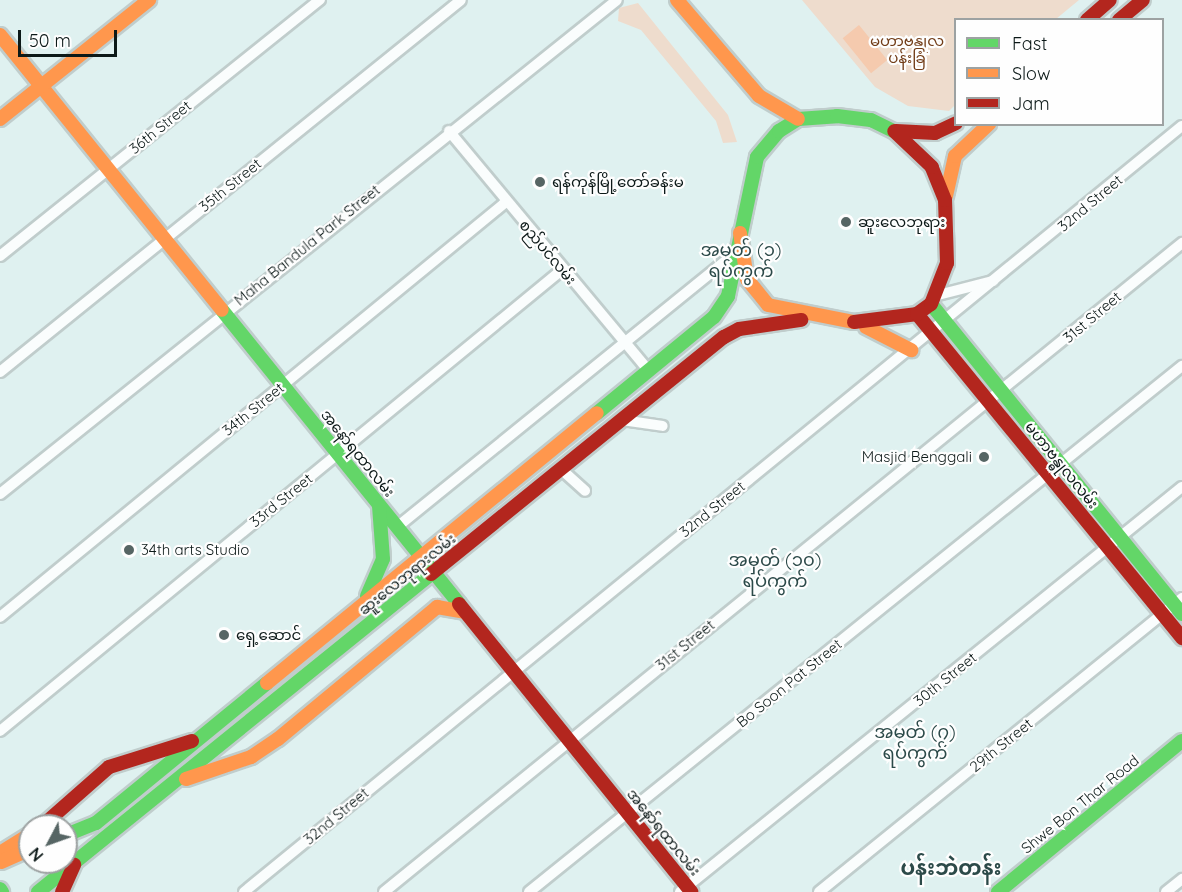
<!DOCTYPE html>
<meta charset="utf-8">
<style>
body{margin:0}
#map{position:relative;width:1182px;height:892px;overflow:hidden;background:#dff1f0;font-family:Quicksand,"Noto Sans Myanmar",sans-serif}
div>[style]{position:absolute}
.green>*{inset:0;background:#eedccd}
.water>*{inset:0;background:#f5caae;transform-origin:0 0}
.roads{filter:drop-shadow(2px 0 #c0cdcc) drop-shadow(-2px 0 #c0cdcc) drop-shadow(0 2px #c0cdcc) drop-shadow(0 -2px #c0cdcc)}
.street>*{height:10px;margin:-5px;padding:0 5px;transform-origin:5px;border-radius:5px;background:#fafdfd}
.fast>*{height:14px;margin:-7px;padding:0 7px;transform-origin:7px;border-radius:7px;background:#63d668}
.slow>*{height:14px;margin:-7px;padding:0 7px;transform-origin:7px;border-radius:7px;background:#ff974d}
.jam>*{height:14px;margin:-7px;padding:0 7px;transform-origin:7px;border-radius:7px;background:#b3261e}
.dots>*{width:16px;height:16px;translate:-50% -50%;box-sizing:border-box;border:3px solid #fefefe;border-radius:50%}
span{translate:-50% -50%;white-space:nowrap;text-align:center;line-height:1.15;-webkit-text-stroke:4.5px #fefefe;paint-order:stroke}
.park-label{font-size:15px;color:#723d18}
.street-label{font-size:15px;color:#0c1918}
.poi-label{font-size:15px;color:#0c1918}
.left{translate:0 -50%;text-align:left}
.right{translate:-100% -50%;text-align:right}
.quarter-label{font-size:18px;color:#2c4a49}
.district-label{font-size:21px;color:#2c4a49;font-weight:700}
.legend{position:absolute;left:954px;top:18px;width:210px;height:108px;box-sizing:border-box;background:#fefefe;border:2px solid #9da2a2;margin:0;padding:8px 10px;list-style:none;font-size:18px;color:#0c1918}
.legend li{display:flex;align-items:center;gap:12px;height:30px}
.legend b{width:30px;border:2px solid #9da2a2}
.north{position:absolute;left:18px;top:814px;width:60px;height:60px;box-sizing:border-box;background:#fefefe;border:2px solid #9da2a2;border-radius:50%;rotate:229deg;font-size:16px;font-weight:700;line-height:24px;text-align:center;color:#0c1918}
.north::after{content:'';display:block;margin:auto;width:21px;height:27px;background:#566564;clip-path:polygon(50% 0,100% 100%,50% 72%,0 100%)}
.scale{position:absolute;left:18px;top:30px;width:99px;height:27px;box-sizing:border-box;border:3px solid #0c1918;border-top:0;padding-left:8px;font-size:18px;line-height:21px;white-space:nowrap;color:#0c1918;-webkit-text-stroke:4px #fefefe;paint-order:stroke}
</style>
<div id="map">
<div class="green">
<i style="clip-path:polygon(802px 0,1079px 0,1056px 19px,956px 20px,955px 105px,949px 111px,908px 106px,875px 87px)"></i>
<i style="clip-path:polygon(638px 3px,728px 115px,737px 142px,723px 143px,716px 121px,641px 30px,618px 21px,619px 8px)"></i>
</div>
<div class="water">
<i style="left:859px;top:25px;width:45px;height:21px;rotate:51deg"></i>
</div>
<div class="roads">
<div class="street">
<i style="left:449px;top:131px;width:312px;rotate:50.2deg"></i>
<i style="left:0;top:256px;width:410px;rotate:-38.7deg"></i>
<i style="left:938px;top:295px;width:57px;rotate:-14.3deg"></i>
<i style="left:0;top:372px;width:592px;rotate:-38.9deg"></i>
<i style="left:622px;top:420px;width:41px;rotate:8.3deg"></i>
<i style="left:562px;top:470px;width:31px;rotate:42deg"></i>
<i style="left:0;top:494px;width:790px;rotate:-38.68deg"></i>
<i style="left:397px;top:527px;width:437px;rotate:-39deg"></i>
<i style="left:0;top:617px;width:654px;rotate:-39.36deg"></i>
<i style="left:0;top:731px;width:728px;rotate:-39.37deg"></i>
<i style="left:244px;top:892px;width:1211px;rotate:-39.24deg"></i>
<i style="left:384px;top:892px;width:1029px;rotate:-39.12deg"></i>
<i style="left:529px;top:892px;width:839px;rotate:-38.85deg"></i>
<i style="left:680px;top:892px;width:645px;rotate:-38.9deg"></i>
<i style="left:819px;top:892px;width:467px;rotate:-39deg"></i>
<i style="left:1166px;top:892px;width:21px;rotate:-39deg"></i>
</div>
<div class="fast">
<i style="left:931px;top:304px;width:399px;rotate:51deg"></i>
<i style="left:222px;top:310px;width:378px;rotate:51.1deg"></i>
<i style="left:597px;top:413px;width:151px;rotate:-39.4deg"></i>
<i style="left:714px;top:317px;width:25px;rotate:-56deg"></i>
<i style="left:728px;top:296px;width:142px;rotate:-78.2deg"></i>
<i style="left:757px;top:157px;width:34px;rotate:-50deg"></i>
<i style="left:779px;top:131px;width:22px;rotate:-32deg"></i>
<i style="left:798px;top:119px;width:39px;rotate:-4deg"></i>
<i style="left:837px;top:116px;width:34px;rotate:7deg"></i>
<i style="left:871px;top:120px;width:25px;rotate:26deg"></i>
<i style="left:367px;top:596px;width:40px;rotate:-66.6deg"></i>
<i style="left:383px;top:559px;width:53px;rotate:-94.3deg"></i>
<i style="left:66px;top:835px;width:32px;rotate:-22deg"></i>
<i style="left:96px;top:823px;width:221px;rotate:-39.3deg"></i>
<i style="left:0;top:889px;width:4px;rotate:56deg"></i>
<i style="left:38px;top:892px;width:506px;rotate:-38.98deg"></i>
<i style="left:998px;top:892px;width:238px;rotate:-39.4deg"></i>
</div>
<div class="slow">
<i style="left:677px;top:0;width:126px;rotate:49.5deg"></i>
<i style="left:759px;top:96px;width:45px;rotate:30.5deg"></i>
<i style="left:0;top:35px;width:353px;rotate:51.1deg"></i>
<i style="left:0;top:119px;width:191px;rotate:-38.6deg"></i>
<i style="left:946px;top:196px;width:41px;rotate:-77.3deg"></i>
<i style="left:955px;top:156px;width:47px;rotate:-43.3deg"></i>
<i style="left:740px;top:233px;width:47px;rotate:81.3deg"></i>
<i style="left:747px;top:279px;width:33px;rotate:51deg"></i>
<i style="left:768px;top:305px;width:88px;rotate:11.2deg"></i>
<i style="left:866px;top:327px;width:51px;rotate:27.1deg"></i>
<i style="left:267px;top:683px;width:426px;rotate:-39.3deg"></i>
<i style="left:186px;top:779px;width:69px;rotate:-18.7deg"></i>
<i style="left:251px;top:757px;width:32px;rotate:-34deg"></i>
<i style="left:278px;top:739px;width:207px;rotate:-39.7deg"></i>
<i style="left:437px;top:607px;width:28px;rotate:10deg"></i>
<i style="left:0;top:853px;width:36px;rotate:-32deg"></i>
<i style="left:1px;top:862px;width:32px;rotate:-24deg"></i>
</div>
<div class="jam">
<i style="left:1087px;top:20px;width:30px;rotate:-41deg"></i>
<i style="left:1119px;top:20px;width:31px;rotate:-40deg"></i>
<i style="left:896px;top:131px;width:39px;rotate:3deg"></i>
<i style="left:935px;top:133px;width:23px;rotate:-25deg"></i>
<i style="left:917px;top:314px;width:419px;rotate:50.7deg"></i>
<i style="left:854px;top:322px;width:64px;rotate:-7.2deg"></i>
<i style="left:917px;top:314px;width:17px;rotate:-36deg"></i>
<i style="left:931px;top:304px;width:44px;rotate:-68.7deg"></i>
<i style="left:947px;top:263px;width:63px;rotate:-91.8deg"></i>
<i style="left:945px;top:200px;width:35px;rotate:-112deg"></i>
<i style="left:932px;top:167px;width:52px;rotate:-136.5deg"></i>
<i style="left:431px;top:574px;width:377px;rotate:-39deg"></i>
<i style="left:724px;top:337px;width:17px;rotate:-28deg"></i>
<i style="left:739px;top:329px;width:63px;rotate:-8.3deg"></i>
<i style="left:459px;top:604px;width:370px;rotate:51.1deg"></i>
<i style="left:42px;top:826px;width:89px;rotate:-41.4deg"></i>
<i style="left:109px;top:767px;width:87px;rotate:-17.4deg"></i>
<i style="left:62px;top:892px;width:30px;rotate:-66deg"></i>
</div>
</div>
<div class="dots">
<i style="left:540px;top:182px;background:#566564"></i>
<i style="left:846px;top:222px;background:#566564"></i>
<i style="left:984px;top:457px;background:#566564"></i>
<i style="left:129px;top:550px;background:#566564"></i>
<i style="left:224px;top:635px;background:#566564"></i>
</div>
<div class="park-label">
<span style="left:907px;top:49px">မဟာဗန္ဓုလ<br>ပန်းခြံ</span>
</div>
<div class="street-label">
<span style="left:160px;top:127px;rotate:-39deg">36th Street</span>
<span style="left:230px;top:185px;rotate:-39deg">35th Street</span>
<span style="left:1090px;top:203px;rotate:-40deg">32nd Street</span>
<span style="left:307px;top:245px;rotate:-39deg">Maha Bandula Park Street</span>
<span style="left:548px;top:252px;rotate:50deg">စည်ပင်လမ်း</span>
<span style="left:1092px;top:317px;rotate:-40deg">31st Street</span>
<span style="left:253px;top:409px;rotate:-39deg">34th Street</span>
<span style="left:358px;top:453px;rotate:51deg">အနော်ရထာလမ်း</span>
<span style="left:1062px;top:465px;rotate:51deg">မဟာဗန္ဓုလလမ်း</span>
<span style="left:281px;top:500px;rotate:-39deg">33rd Street</span>
<span style="left:712px;top:509px;rotate:-39deg">32nd Street</span>
<span style="left:407px;top:574px;rotate:-39deg">ဆူးလေဘုရားလမ်း</span>
<span style="left:685px;top:645px;rotate:-39deg">31st Street</span>
<span style="left:945px;top:679px;rotate:-39deg">30th Street</span>
<span style="left:789px;top:683px;rotate:-39deg">Bo Soon Pat Street</span>
<span style="left:1001px;top:745px;rotate:-39deg">29th Street</span>
<span style="left:1080px;top:804px;rotate:-39deg">Shwe Bon Thar Road</span>
<span style="left:336px;top:816px;rotate:-40deg">32nd Street</span>
<span style="left:664px;top:832px;rotate:51deg">အနော်ရထာလမ်း</span>
</div>
<div class="poi-label">
<span class="left" style="left:552px;top:182px">ရန်ကုန်မြို့တော်ခန်းမ</span>
<span class="left" style="left:858px;top:222px">ဆူးလေဘုရား</span>
<span class="right" style="left:972px;top:457px">Masjid Benggali</span>
<span class="left" style="left:141px;top:550px">34th arts Studio</span>
<span class="left" style="left:236px;top:635px">ရှေ့ဆောင်</span>
</div>
<div class="quarter-label">
<span style="left:741px;top:261px">အမှတ် (၁)<br>ရပ်ကွက်</span>
<span style="left:775px;top:571px">အမှတ် (၁၀)<br>ရပ်ကွက်</span>
<span style="left:915px;top:743px">အမှတ် (၇)<br>ရပ်ကွက်</span>
</div>
<div class="district-label">
<span style="left:951px;top:867px">ပန်းဘဲတန်း</span>
</div>
<ul class="legend">
<li><b style="height:8px;background:#63d668"></b>Fast</li>
<li><b style="height:8px;background:#ff974d"></b>Slow</li>
<li><b style="height:8px;background:#b3261e"></b>Jam</li>
</ul>
<div class="north">N</div>
<div class="scale">50 m</div>
</div>
